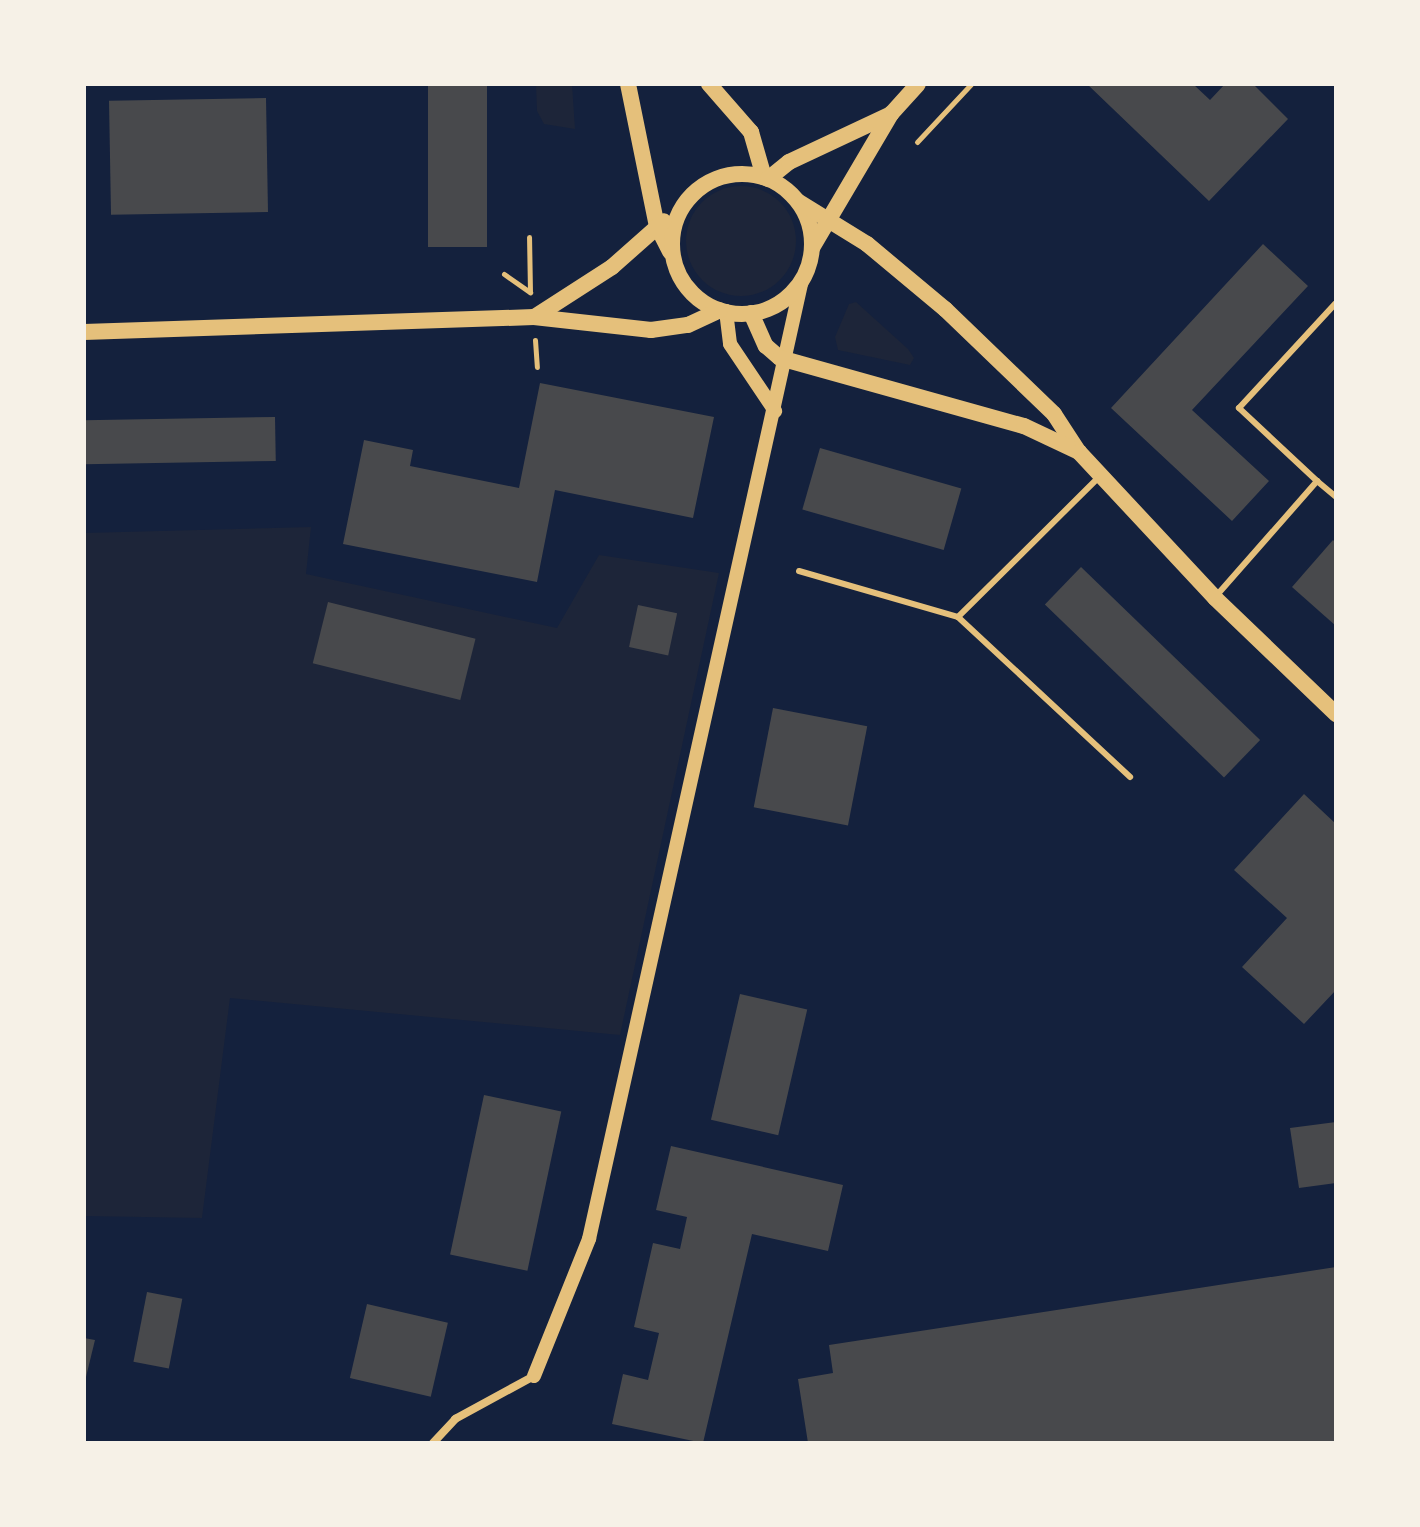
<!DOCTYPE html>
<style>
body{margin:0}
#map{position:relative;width:1420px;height:1527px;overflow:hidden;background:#14213d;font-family:Manrope,sans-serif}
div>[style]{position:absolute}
.green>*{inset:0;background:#1d2539}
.round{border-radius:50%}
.building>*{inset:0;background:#48494c;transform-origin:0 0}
.path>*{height:5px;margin:-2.5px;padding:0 2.5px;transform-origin:2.5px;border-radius:2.5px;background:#e5c07b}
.service>*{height:6px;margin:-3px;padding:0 3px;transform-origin:3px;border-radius:3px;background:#e5c07b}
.minor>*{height:8px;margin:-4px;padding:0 4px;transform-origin:4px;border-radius:4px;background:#e5c07b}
.tertiary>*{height:14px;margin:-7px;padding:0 7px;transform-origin:7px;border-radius:7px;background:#e5c07b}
.secondary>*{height:16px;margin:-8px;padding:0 8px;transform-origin:8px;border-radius:8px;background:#e5c07b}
.secondary>.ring{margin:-8px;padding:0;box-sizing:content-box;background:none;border:16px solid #e5c07b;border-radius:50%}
span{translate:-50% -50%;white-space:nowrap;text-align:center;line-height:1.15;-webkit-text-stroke:8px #f6f1e7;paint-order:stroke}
.frame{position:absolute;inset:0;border:86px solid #f6f1e7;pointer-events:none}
</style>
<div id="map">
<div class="green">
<i style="clip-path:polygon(536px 84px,572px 84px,575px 129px,544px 124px,537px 111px)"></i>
<i class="round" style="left:686px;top:186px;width:110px;height:110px"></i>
<i style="clip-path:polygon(856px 302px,908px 349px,914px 358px,910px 365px,838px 350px,835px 337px,849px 304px)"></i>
<i style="clip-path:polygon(311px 527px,306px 574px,557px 628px,599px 555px,719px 573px,620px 1035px,230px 998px,202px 1218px,84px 1216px,84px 533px)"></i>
</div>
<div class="building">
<i style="left:428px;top:84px;width:59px;height:163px"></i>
<i style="clip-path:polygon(1087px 84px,1193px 84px,1210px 100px,1225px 84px,1253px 84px,1288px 119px,1209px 201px)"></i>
<i style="left:266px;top:98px;width:114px;height:157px;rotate:89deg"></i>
<i style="clip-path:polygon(1263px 244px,1308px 286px,1192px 410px,1269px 481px,1232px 521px,1111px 408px)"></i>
<i style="clip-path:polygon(540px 383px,714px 417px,693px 518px,555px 490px,537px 582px,343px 544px,364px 440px,413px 450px,410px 466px,519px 488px)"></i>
<i style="left:275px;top:417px;width:44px;height:191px;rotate:89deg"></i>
<i style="left:820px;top:448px;width:147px;height:64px;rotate:16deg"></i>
<i style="clip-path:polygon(1333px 540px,1336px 543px,1336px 626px,1292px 587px)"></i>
<i style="left:1081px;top:567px;width:249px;height:52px;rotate:44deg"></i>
<i style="left:328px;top:602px;width:152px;height:63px;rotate:14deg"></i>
<i style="left:638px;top:605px;width:40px;height:43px;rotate:12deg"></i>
<i style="left:773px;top:708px;width:96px;height:101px;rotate:11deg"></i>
<i style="clip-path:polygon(1304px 794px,1336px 824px,1336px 990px,1304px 1024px,1242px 967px,1287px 918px,1234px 870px)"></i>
<i style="left:740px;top:994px;width:69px;height:129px;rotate:13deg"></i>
<i style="left:484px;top:1095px;width:79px;height:163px;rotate:12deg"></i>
<i style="clip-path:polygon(1336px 1122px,1336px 1183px,1299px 1188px,1290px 1128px)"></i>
<i style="clip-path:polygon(671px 1146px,843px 1185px,828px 1251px,752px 1234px,703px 1443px,612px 1424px,623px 1374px,648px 1380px,659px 1333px,634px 1327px,653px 1243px,680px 1249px,687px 1217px,656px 1210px)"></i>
<i style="clip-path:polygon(1336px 1267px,1336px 1443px,808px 1443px,798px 1379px,833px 1373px,829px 1345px)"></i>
<i style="left:147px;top:1292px;width:36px;height:71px;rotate:11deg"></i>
<i style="left:367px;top:1304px;width:83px;height:76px;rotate:13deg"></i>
<i style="clip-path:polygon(84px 1338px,95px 1340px,85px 1381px,84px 1381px)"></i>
</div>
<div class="path">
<i style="left:917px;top:142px;width:79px;rotate:-47deg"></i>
<i style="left:504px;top:274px;width:32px;rotate:35deg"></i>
<i style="left:530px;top:292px;width:55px;rotate:-91deg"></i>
<i style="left:535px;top:340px;width:27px;rotate:86deg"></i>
</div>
<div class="service">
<i style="left:1100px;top:476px;width:200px;rotate:135.2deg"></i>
<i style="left:958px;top:617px;width:235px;rotate:42.9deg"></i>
<i style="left:1317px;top:481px;width:25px;rotate:40deg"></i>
<i style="left:799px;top:571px;width:166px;rotate:16.1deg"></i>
<i style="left:1217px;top:595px;width:152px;rotate:-48.7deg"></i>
<i style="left:1317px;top:481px;width:107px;rotate:-136.9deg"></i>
<i style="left:1239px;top:408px;width:142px;rotate:-47.3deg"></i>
</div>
<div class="minor">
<i style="left:433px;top:1443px;width:33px;rotate:-47deg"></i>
<i style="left:455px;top:1419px;width:90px;rotate:-28.6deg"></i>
</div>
<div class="tertiary">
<i style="left:726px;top:311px;width:33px;rotate:83deg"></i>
<i style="left:730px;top:344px;width:81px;rotate:56.1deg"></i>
<i style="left:534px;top:1376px;width:148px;rotate:-68.1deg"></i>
<i style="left:589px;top:1239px;width:982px;rotate:-77.48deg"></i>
</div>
<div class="secondary">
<i style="left:628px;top:84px;width:145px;rotate:78.5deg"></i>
<i style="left:657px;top:226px;width:29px;rotate:63deg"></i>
<i style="left:709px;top:84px;width:64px;rotate:48.8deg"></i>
<i style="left:751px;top:132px;width:47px;rotate:73.9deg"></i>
<i class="ring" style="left:672px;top:174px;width:124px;height:124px"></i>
<i style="left:768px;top:179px;width:27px;rotate:-39deg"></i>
<i style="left:789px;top:162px;width:113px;rotate:-25.2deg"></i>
<i style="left:799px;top:202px;width:80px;rotate:31.7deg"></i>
<i style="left:867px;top:244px;width:102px;rotate:39.8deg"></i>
<i style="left:945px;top:309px;width:151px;rotate:43.9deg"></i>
<i style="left:1054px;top:414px;width:44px;rotate:57deg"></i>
<i style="left:812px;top:248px;width:156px;rotate:-59.5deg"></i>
<i style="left:891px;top:114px;width:40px;rotate:-48deg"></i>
<i style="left:751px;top:313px;width:36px;rotate:66deg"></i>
<i style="left:766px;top:346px;width:18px;rotate:41deg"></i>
<i style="left:780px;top:358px;width:253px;rotate:15.6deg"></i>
<i style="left:1024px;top:426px;width:61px;rotate:25.3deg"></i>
<i style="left:1079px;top:452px;width:200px;rotate:47deg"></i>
<i style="left:1215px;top:598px;width:168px;rotate:43.8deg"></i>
<i style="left:536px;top:316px;width:90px;rotate:-32.8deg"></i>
<i style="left:612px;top:267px;width:69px;rotate:-41.5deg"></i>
<i style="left:84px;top:332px;width:450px;rotate:-1.9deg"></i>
<i style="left:534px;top:317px;width:118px;rotate:6.3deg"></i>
<i style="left:651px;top:330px;width:37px;rotate:-8deg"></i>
<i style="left:688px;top:325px;width:35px;rotate:-25deg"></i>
</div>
<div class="frame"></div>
</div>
